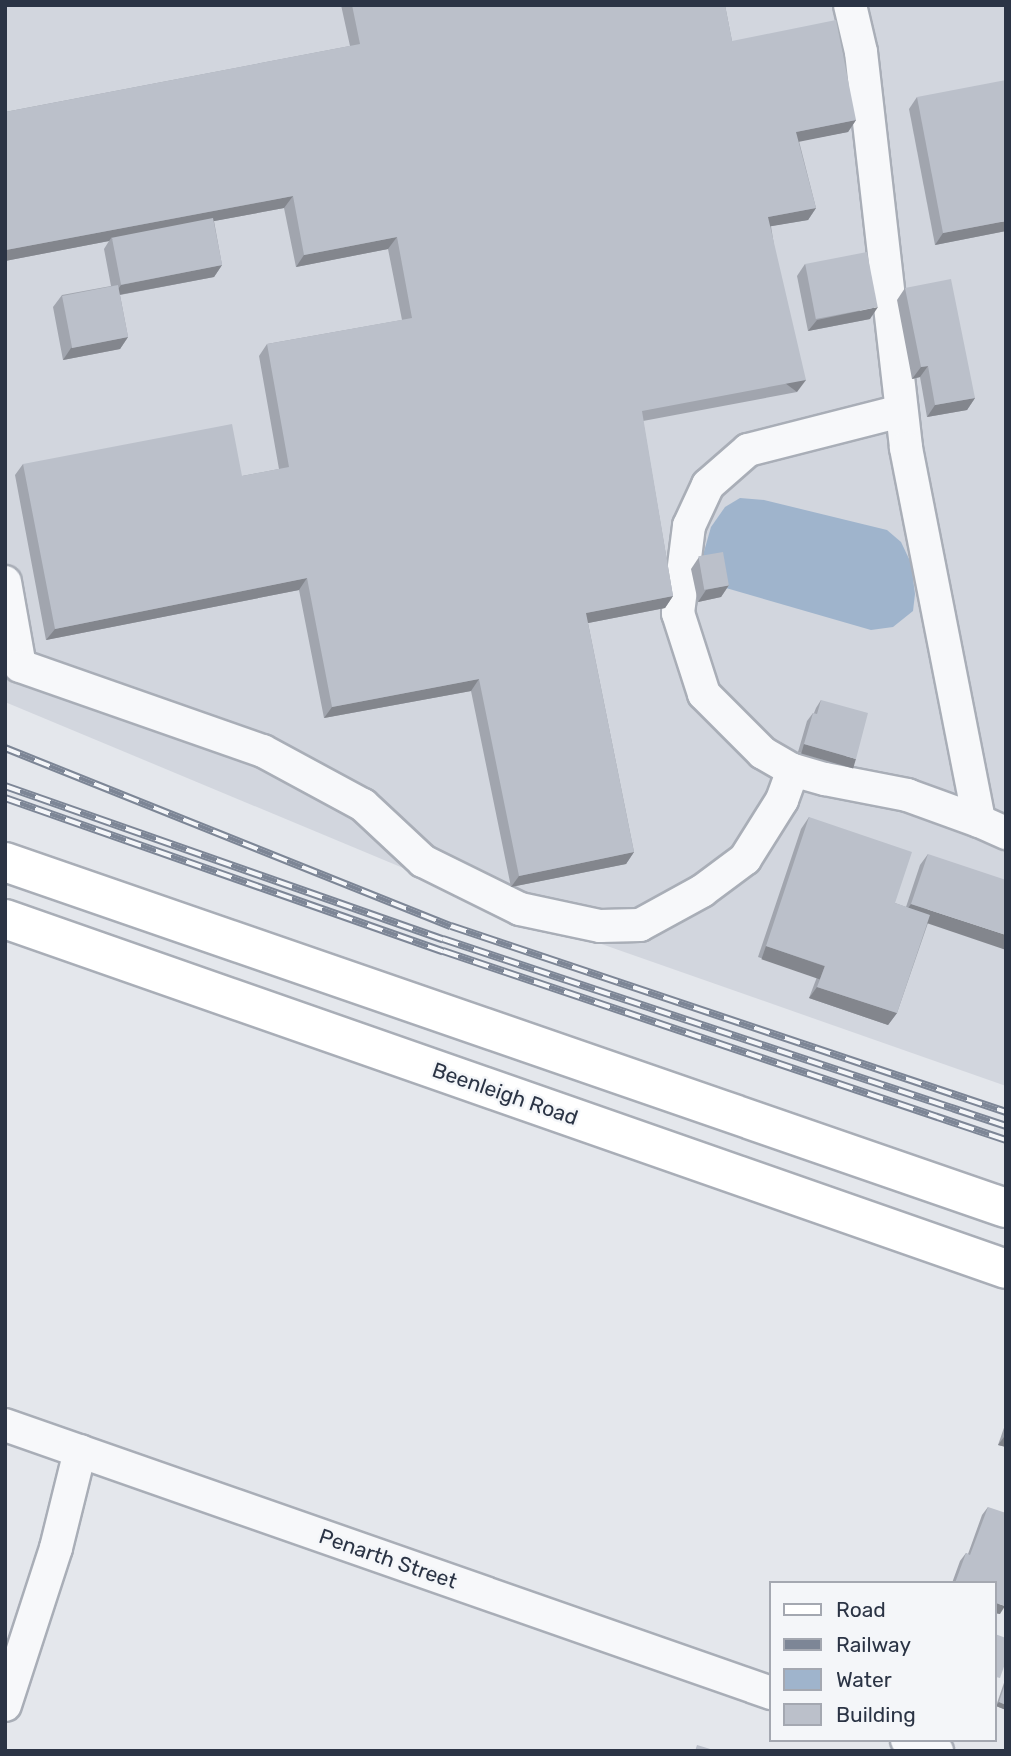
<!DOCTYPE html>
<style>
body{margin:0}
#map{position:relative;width:1011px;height:1756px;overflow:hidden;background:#e4e7ec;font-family:Rubik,sans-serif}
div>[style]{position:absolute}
.built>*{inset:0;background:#d2d6de}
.water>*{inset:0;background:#9fb4cc}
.roads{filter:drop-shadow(2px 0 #a9aeb7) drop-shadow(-2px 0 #a9aeb7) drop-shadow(0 2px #a9aeb7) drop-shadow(0 -2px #a9aeb7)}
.minor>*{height:32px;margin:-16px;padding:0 16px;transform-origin:16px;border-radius:16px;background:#f7f8fa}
.major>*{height:38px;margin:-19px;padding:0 19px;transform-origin:19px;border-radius:19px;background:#fff}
.rail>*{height:8px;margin-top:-4px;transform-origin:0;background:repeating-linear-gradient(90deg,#f4f6f9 0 16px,#7d8696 0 32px);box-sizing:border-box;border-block:2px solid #7d8696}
.wall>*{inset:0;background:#a1a5ae}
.shaded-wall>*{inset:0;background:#83868d;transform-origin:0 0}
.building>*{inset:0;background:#bbc0ca;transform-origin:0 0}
span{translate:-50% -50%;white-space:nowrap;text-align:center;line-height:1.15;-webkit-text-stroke:5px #f4f6f9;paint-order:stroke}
.street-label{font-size:21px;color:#2b3445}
.frame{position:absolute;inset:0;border:7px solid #2b3445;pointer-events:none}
.legend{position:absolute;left:769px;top:1581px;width:228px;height:161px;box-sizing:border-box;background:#f4f6f9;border:2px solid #a4a8b1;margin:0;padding:9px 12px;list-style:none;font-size:21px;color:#2b3445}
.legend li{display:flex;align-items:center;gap:14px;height:35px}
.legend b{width:35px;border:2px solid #a4a8b1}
</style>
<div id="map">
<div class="built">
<i style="clip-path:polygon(5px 5px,1006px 5px,1006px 1086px,499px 908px,5px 702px)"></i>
</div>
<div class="water">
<i style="clip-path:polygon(740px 498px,764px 500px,887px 530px,901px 542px,911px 563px,915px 594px,913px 611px,893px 627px,871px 630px,726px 588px,703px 555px,711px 527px,725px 507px)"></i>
</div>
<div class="roads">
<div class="minor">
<i style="left:850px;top:5px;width:48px;rotate:76.8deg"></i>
<i style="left:861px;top:52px;width:399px;rotate:83.5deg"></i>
<i style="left:906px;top:448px;width:380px;rotate:78.9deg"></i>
<i style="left:979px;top:821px;width:30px;rotate:24deg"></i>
<i style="left:901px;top:411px;width:158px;rotate:165.7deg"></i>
<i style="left:748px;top:450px;width:53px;rotate:138.8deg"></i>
<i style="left:708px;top:485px;width:45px;rotate:114.9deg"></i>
<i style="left:689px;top:526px;width:88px;rotate:97.2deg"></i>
<i style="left:678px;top:613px;width:85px;rotate:72.2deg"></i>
<i style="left:704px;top:694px;width:83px;rotate:45deg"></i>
<i style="left:763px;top:753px;width:34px;rotate:30deg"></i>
<i style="left:793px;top:770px;width:33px;rotate:16deg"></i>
<i style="left:825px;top:779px;width:84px;rotate:11deg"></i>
<i style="left:907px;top:795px;width:77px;rotate:19.9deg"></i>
<i style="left:5px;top:582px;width:85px;rotate:79.9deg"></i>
<i style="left:20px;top:666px;width:257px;rotate:19.3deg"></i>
<i style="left:263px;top:751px;width:114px;rotate:28.4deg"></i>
<i style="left:363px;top:805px;width:82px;rotate:43deg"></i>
<i style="left:423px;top:861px;width:108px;rotate:26.3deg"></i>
<i style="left:520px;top:909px;width:82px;rotate:12deg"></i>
<i style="left:600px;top:926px;width:40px;rotate:-1.4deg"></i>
<i style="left:640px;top:925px;width:71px;rotate:-28.7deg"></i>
<i style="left:702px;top:891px;width:54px;rotate:-36.7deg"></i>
<i style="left:745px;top:859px;width:70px;rotate:-57.9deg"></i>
<i style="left:782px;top:800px;width:32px;rotate:-70deg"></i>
<i style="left:5px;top:1425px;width:812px;rotate:19.28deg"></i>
<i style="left:5px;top:1705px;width:165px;rotate:-72deg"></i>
<i style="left:56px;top:1548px;width:100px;rotate:-76.1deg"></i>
<i style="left:907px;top:1740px;width:32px;rotate:20deg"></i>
</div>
<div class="major">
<i style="left:5px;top:862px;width:1059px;rotate:19.07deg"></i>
<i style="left:5px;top:919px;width:1060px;rotate:19.27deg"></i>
</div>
</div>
<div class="rail">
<i style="left:5px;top:748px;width:480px;rotate:21.8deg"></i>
<i style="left:451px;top:926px;width:585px;rotate:18.53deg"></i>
<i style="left:5px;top:786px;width:464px;rotate:19.3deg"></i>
<i style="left:443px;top:939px;width:593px;rotate:18.37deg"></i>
<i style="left:5px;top:798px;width:464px;rotate:19.3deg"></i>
<i style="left:443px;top:951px;width:594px;rotate:18.56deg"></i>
</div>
<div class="wall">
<i style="clip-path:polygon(341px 5px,725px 5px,732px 41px,856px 120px,848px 132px,799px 141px,816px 208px,808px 220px,771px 226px,797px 392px,643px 421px,673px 596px,665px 608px,588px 623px,634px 852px,626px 864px,511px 887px,471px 691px,324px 718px,299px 590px,46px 640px,15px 475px,23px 464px,242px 476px,279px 469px,259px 356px,267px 344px,402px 320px,388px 249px,296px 267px,284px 208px,214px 221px,222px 265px,214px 277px,120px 295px,128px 337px,120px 349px,63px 360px,53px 307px,62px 295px,111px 286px,104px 249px,109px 241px,5px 261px,5px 112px,350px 46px)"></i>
<i style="clip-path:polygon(917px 97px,1006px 231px,935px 245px,909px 109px)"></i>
<i style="clip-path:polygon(805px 264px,870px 319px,808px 331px,797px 276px)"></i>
<i style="clip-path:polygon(905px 288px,975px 398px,967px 410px,927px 417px,920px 377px,912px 379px,897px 300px)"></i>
<i style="clip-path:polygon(699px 557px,729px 585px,721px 597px,698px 602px,691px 569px)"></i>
<i style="clip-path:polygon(821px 700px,850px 767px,798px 752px,807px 721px,813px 713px,814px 713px,816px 708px)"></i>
<i style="clip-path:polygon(809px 817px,895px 903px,906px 907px,920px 865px,928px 854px,928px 923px,897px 1013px,888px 1025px,809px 998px,817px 977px,758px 957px,801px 829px)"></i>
<i style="clip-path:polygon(1006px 1422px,1006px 1447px,998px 1445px)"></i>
<i style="clip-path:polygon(988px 1507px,1000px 1614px,995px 1613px,995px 1583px,952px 1583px,960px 1561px,966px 1553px,968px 1554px,982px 1515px)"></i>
<i style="clip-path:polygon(1006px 1677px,1006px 1710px,996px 1706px)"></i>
</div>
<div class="shaded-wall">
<i style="clip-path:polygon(856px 120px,848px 132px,788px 144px,796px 132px)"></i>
<i style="clip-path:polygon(293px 196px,284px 208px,112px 240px,112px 237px,109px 241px,5px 261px,6px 250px)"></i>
<i style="clip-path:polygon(816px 208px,808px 220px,760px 228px,768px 217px)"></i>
<i style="clip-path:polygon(1006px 221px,1006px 231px,935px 245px,943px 233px)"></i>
<i style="clip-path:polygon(397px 237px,388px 249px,296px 267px,304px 255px)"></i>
<i style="clip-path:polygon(222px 265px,214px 277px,113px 296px,121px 285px)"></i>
<i style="clip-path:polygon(878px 307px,870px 319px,808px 331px,817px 320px)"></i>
<i style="clip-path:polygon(128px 337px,120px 349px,63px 360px,71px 348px)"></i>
<i style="clip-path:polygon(928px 366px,920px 377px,912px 379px,921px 367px)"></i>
<i style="left:806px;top:380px;width:15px;height:167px;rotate:127deg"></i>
<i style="clip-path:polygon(975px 398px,967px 410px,927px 417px,935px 405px)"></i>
<i style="clip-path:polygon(307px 578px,299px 590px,46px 640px,55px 629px)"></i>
<i style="clip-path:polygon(729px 585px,721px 597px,698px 602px,706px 590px)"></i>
<i style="clip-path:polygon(673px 596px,665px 608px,578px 625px,586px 613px)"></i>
<i style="clip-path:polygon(479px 679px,471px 691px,324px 718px,332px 707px)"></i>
<i style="left:804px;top:744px;width:54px;height:10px;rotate:16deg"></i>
<i style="clip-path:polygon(634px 852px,626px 864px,511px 887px,519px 876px)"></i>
<i style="clip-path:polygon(911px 904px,1006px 935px,1006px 950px,903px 915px)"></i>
<i style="left:766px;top:946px;width:62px;height:14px;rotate:19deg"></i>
<i style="clip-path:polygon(817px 987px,897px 1013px,888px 1025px,809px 998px)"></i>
<i style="clip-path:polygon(1004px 1437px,1006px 1437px,1006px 1447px,998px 1445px)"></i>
<i style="clip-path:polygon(996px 1603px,1005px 1606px,1000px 1614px,995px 1613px,995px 1604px)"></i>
<i style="clip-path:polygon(999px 1702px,1006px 1705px,1006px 1710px,996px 1706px)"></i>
</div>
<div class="building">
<i style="clip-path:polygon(352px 5px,725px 5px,732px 41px,836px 20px,856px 120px,796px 132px,816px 208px,768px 217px,806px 380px,642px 411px,673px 596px,586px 613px,634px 852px,519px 876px,479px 679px,332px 707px,307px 578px,55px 629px,23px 464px,232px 424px,242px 476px,289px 467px,267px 344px,412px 318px,397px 237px,304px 255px,293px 196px,6px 250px,5px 112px,360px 44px)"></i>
<i style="clip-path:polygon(1006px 80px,1006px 221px,943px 233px,917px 97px)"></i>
<i style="left:213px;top:218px;width:48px;height:103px;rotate:79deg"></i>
<i style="left:867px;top:252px;width:56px;height:63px;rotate:79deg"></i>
<i style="clip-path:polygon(951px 279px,975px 398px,935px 405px,928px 366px,921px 367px,905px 288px)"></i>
<i style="left:118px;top:285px;width:53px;height:57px;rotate:79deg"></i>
<i style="left:723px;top:552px;width:34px;height:25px;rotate:80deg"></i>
<i style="clip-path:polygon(821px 700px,868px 713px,856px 759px,804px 744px,813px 713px,817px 714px)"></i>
<i style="clip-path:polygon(809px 817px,912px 852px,895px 903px,930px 915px,897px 1013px,817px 987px,825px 966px,766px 946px)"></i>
<i style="clip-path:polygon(928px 854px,1006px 880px,1006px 935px,911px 904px)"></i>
<i style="clip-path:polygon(988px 1507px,1006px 1513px,1005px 1606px,996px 1603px,995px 1606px,995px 1583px,955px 1583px,966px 1553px,970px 1555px)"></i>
<i style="clip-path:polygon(995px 1634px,1006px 1638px,1006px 1661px,1000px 1678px,996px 1677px,995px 1680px)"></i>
<i style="clip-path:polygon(1006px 1681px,1006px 1705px,999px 1702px)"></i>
<i style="clip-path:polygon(697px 1745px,717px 1751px,695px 1751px)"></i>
</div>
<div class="street-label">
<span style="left:505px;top:1094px;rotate:19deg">Beenleigh Road</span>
<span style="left:388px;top:1559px;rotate:19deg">Penarth Street</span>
</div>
<div class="frame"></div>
<ul class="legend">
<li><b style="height:9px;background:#fff"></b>Road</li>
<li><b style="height:9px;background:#7d8696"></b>Railway</li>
<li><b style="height:19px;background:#9fb4cc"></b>Water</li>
<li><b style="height:19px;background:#bbc0ca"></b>Building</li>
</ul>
</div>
